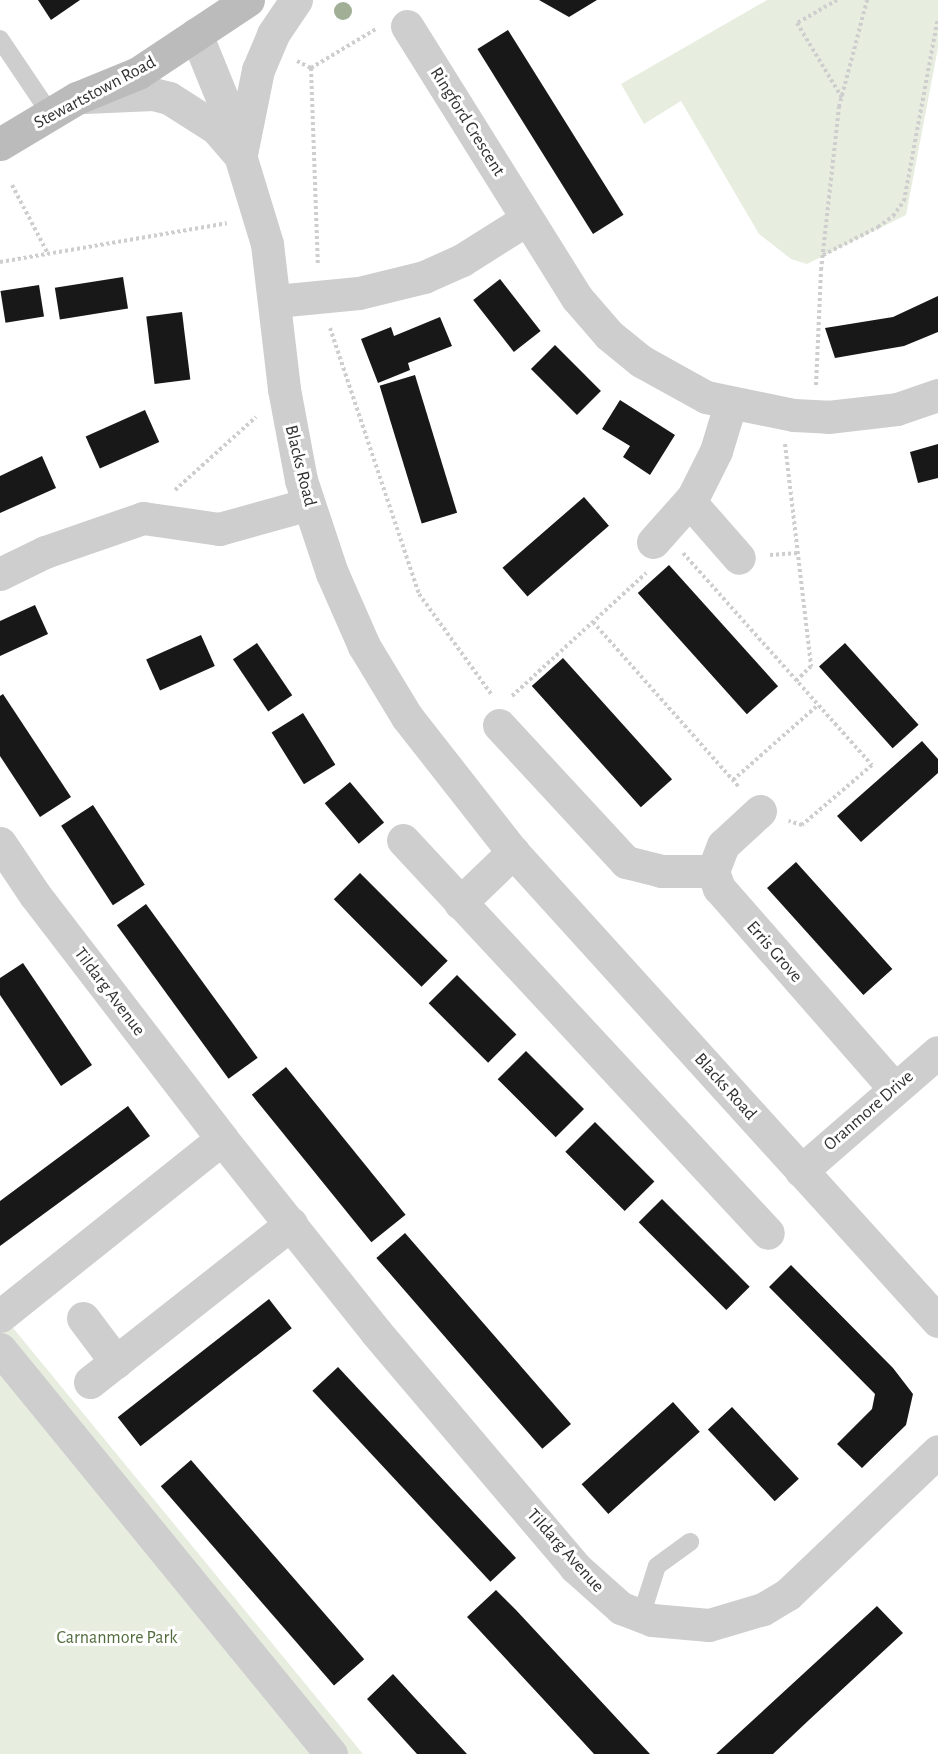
<!DOCTYPE html>
<style>
body{margin:0}
#map{position:relative;width:938px;height:1754px;overflow:hidden;background:#fff;font-family:"Alegreya Sans",sans-serif}
div>[style]{position:absolute}
.green>*{inset:0;background:#e7eee0}
.building>*{inset:0;background:#181818;transform-origin:0 0}
.path>*{height:4px;margin-top:-2px;transform-origin:0;background:repeating-linear-gradient(90deg,#cecece 0 3px,transparent 0 6px)}
.service>*{height:18px;margin:-9px;padding:0 9px;transform-origin:9px;border-radius:9px;background:#cecece}
.minor>*{height:33px;margin:-16.5px;padding:0 16.5px;transform-origin:16.5px;border-radius:16.5px;background:#cecece}
.secondary>*{height:33px;margin:-16.5px;padding:0 16.5px;transform-origin:16.5px;border-radius:16.5px;background:#bbb}
.trees>*{width:18px;height:18px;margin:-9px;border-radius:50%;background:#a0af95}
span{translate:-50% -50%;white-space:nowrap;text-align:center;line-height:1.15;-webkit-text-stroke:6px #fff;paint-order:stroke}
.street-label{font-size:18px;color:#313131}
.park-label{font-size:18px;color:#536d3e}
</style>
<div id="map">
<div class="green">
<i style="clip-path:polygon(767px 0,938px 0,938px 48px,906px 215px,807px 264px,791px 259px,759px 234px,681px 101px,644px 124px,621px 84px)"></i>
<i style="clip-path:polygon(0 1312px,363px 1754px,0 1754px)"></i>
</div>
<div class="building">
<i style="clip-path:polygon(38px 0,80px 0,51px 20px)"></i>
<i style="clip-path:polygon(539px 0,597px 0,569px 17px)"></i>
<i style="left:508px;top:30px;width:218px;height:36px;rotate:58deg"></i>
<i style="left:123px;top:277px;width:32px;height:69px;rotate:81deg"></i>
<i style="left:500px;top:279px;width:66px;height:34px;rotate:52deg"></i>
<i style="left:39px;top:285px;width:32px;height:39px;rotate:81deg"></i>
<i style="clip-path:polygon(938px 296px,938px 332px,904px 346px,835px 358px,825px 328px,893px 317px)"></i>
<i style="left:182px;top:312px;width:68px;height:36px;rotate:83deg"></i>
<i style="clip-path:polygon(440px 317px,452px 346px,408px 363px,410px 370px,378px 383px,361px 339px,391px 327px,394px 336px)"></i>
<i style="left:555px;top:345px;width:65px;height:34px;rotate:45deg"></i>
<i style="left:415px;top:375px;width:144px;height:37px;rotate:73deg"></i>
<i style="clip-path:polygon(620px 400px,675px 435px,650px 475px,623px 457px,630px 446px,602px 429px)"></i>
<i style="left:145px;top:410px;width:35px;height:65px;rotate:66deg"></i>
<i style="clip-path:polygon(938px 444px,938px 478px,918px 483px,910px 452px)"></i>
<i style="clip-path:polygon(42px 456px,56px 488px,0 513px,0 476px)"></i>
<i style="left:584px;top:497px;width:38px;height:108px;rotate:49deg"></i>
<i style="left:669px;top:565px;width:163px;height:42px;rotate:48deg"></i>
<i style="clip-path:polygon(35px 605px,48px 634px,0 656px,0 621px)"></i>
<i style="left:201px;top:635px;width:34px;height:60px;rotate:66deg"></i>
<i style="left:257px;top:643px;width:63px;height:29px;rotate:56deg"></i>
<i style="left:845px;top:643px;width:110px;height:35px;rotate:48deg"></i>
<i style="left:563px;top:658px;width:163px;height:42px;rotate:48deg"></i>
<i style="clip-path:polygon(3px 694px,71px 797px,40px 817px,0 756px,0 696px)"></i>
<i style="left:303px;top:713px;width:61px;height:37px;rotate:58deg"></i>
<i style="clip-path:polygon(922px 741px,938px 759px,938px 773px,861px 842px,837px 816px)"></i>
<i style="left:350px;top:782px;width:53px;height:33px;rotate:50deg"></i>
<i style="left:93px;top:805px;width:95px;height:38px;rotate:57deg"></i>
<i style="left:796px;top:862px;width:144px;height:39px;rotate:48deg"></i>
<i style="left:360px;top:873px;width:124px;height:37px;rotate:45deg"></i>
<i style="left:146px;top:904px;width:190px;height:36px;rotate:54deg"></i>
<i style="clip-path:polygon(23px 963px,92px 1065px,61px 1086px,0 995px,0 978px)"></i>
<i style="left:457px;top:975px;width:84px;height:40px;rotate:45deg"></i>
<i style="left:526px;top:1051px;width:82px;height:40px;rotate:45deg"></i>
<i style="left:286px;top:1067px;width:190px;height:44px;rotate:51deg"></i>
<i style="clip-path:polygon(128px 1106px,150px 1136px,0 1246px,0 1201px)"></i>
<i style="left:595px;top:1122px;width:84px;height:42px;rotate:45deg"></i>
<i style="left:662px;top:1199px;width:124px;height:33px;rotate:45deg"></i>
<i style="left:405px;top:1233px;width:253px;height:38px;rotate:49deg"></i>
<i style="clip-path:polygon(791px 1265px,893px 1368px,913px 1394px,906px 1425px,862px 1468px,837px 1444px,872px 1409px,875px 1394px,769px 1287px)"></i>
<i style="left:269px;top:1299px;width:37px;height:192px;rotate:52deg"></i>
<i style="left:338px;top:1367px;width:261px;height:35px;rotate:47deg"></i>
<i style="left:673px;top:1402px;width:40px;height:123px;rotate:48deg"></i>
<i style="left:732px;top:1407px;width:98px;height:33px;rotate:47deg"></i>
<i style="left:191px;top:1460px;width:264px;height:40px;rotate:49deg"></i>
<i style="clip-path:polygon(496px 1590px,516px 1610px,650px 1754px,594px 1754px,583px 1742px,467px 1617px)"></i>
<i style="clip-path:polygon(877px 1606px,903px 1633px,809px 1720px,773px 1754px,716px 1754px)"></i>
<i style="clip-path:polygon(393px 1674px,414px 1697px,467px 1754px,417px 1754px,367px 1699px)"></i>
</div>
<div class="path">
<i style="left:837px;top:0;width:46px;rotate:150.1deg"></i>
<i style="left:797px;top:23px;width:87px;rotate:59deg"></i>
<i style="left:297px;top:61px;width:16px;rotate:27deg"></i>
<i style="left:311px;top:68px;width:76px;rotate:-31deg"></i>
<i style="left:311px;top:68px;width:197px;rotate:88deg"></i>
<i style="left:12px;top:185px;width:76px;rotate:62.4deg"></i>
<i style="left:823px;top:255px;width:62px;rotate:-27deg"></i>
<i style="left:878px;top:227px;width:19px;rotate:-36deg"></i>
<i style="left:893px;top:216px;width:19px;rotate:-54deg"></i>
<i style="left:904px;top:201px;width:186px;rotate:-79.5deg"></i>
<i style="left:0;top:262px;width:230px;rotate:-9.7deg"></i>
<i style="left:330px;top:328px;width:280px;rotate:71.5deg"></i>
<i style="left:419px;top:594px;width:123px;rotate:54.2deg"></i>
<i style="left:816px;top:385px;width:115px;rotate:-87.5deg"></i>
<i style="left:821px;top:270px;width:164px;rotate:-83.7deg"></i>
<i style="left:839px;top:107px;width:111px;rotate:-75.3deg"></i>
<i style="left:785px;top:444px;width:224px;rotate:83.3deg"></i>
<i style="left:811px;top:666px;width:21px;rotate:135deg"></i>
<i style="left:175px;top:490px;width:109px;rotate:-42deg"></i>
<i style="left:683px;top:553px;width:284px;rotate:48.3deg"></i>
<i style="left:872px;top:765px;width:92px;rotate:139.4deg"></i>
<i style="left:802px;top:825px;width:14px;rotate:-163deg"></i>
<i style="left:770px;top:555px;width:28px;rotate:-4deg"></i>
<i style="left:593px;top:622px;width:222px;rotate:48.5deg"></i>
<i style="left:512px;top:696px;width:182px;rotate:-42.5deg"></i>
<i style="left:733px;top:780px;width:113px;rotate:-41.4deg"></i>
</div>
<div class="service">
<i style="left:0;top:39px;width:92px;rotate:56.1deg"></i>
<i style="left:641px;top:1616px;width:52px;rotate:-72.3deg"></i>
<i style="left:657px;top:1566px;width:41px;rotate:-36deg"></i>
</div>
<div class="minor">
<i style="left:407px;top:26px;width:321px;rotate:58deg"></i>
<i style="left:577px;top:298px;width:49px;rotate:49.1deg"></i>
<i style="left:609px;top:335px;width:41px;rotate:39.1deg"></i>
<i style="left:641px;top:361px;width:74px;rotate:29deg"></i>
<i style="left:706px;top:397px;width:90px;rotate:11.6deg"></i>
<i style="left:794px;top:415px;width:34px;rotate:3deg"></i>
<i style="left:828px;top:417px;width:69px;rotate:-6.6deg"></i>
<i style="left:897px;top:409px;width:43px;rotate:-18.9deg"></i>
<i style="left:196px;top:34px;width:74px;rotate:67.9deg"></i>
<i style="left:224px;top:103px;width:147px;rotate:73deg"></i>
<i style="left:267px;top:244px;width:146px;rotate:83.3deg"></i>
<i style="left:284px;top:389px;width:93px;rotate:79.4deg"></i>
<i style="left:301px;top:480px;width:98px;rotate:71.6deg"></i>
<i style="left:332px;top:573px;width:80px;rotate:66.3deg"></i>
<i style="left:364px;top:646px;width:83px;rotate:58.8deg"></i>
<i style="left:407px;top:717px;width:172px;rotate:51.9deg"></i>
<i style="left:513px;top:852px;width:633px;rotate:47.82deg"></i>
<i style="left:85px;top:97px;width:68px;rotate:-2.5deg"></i>
<i style="left:153px;top:94px;width:16px;rotate:14deg"></i>
<i style="left:169px;top:98px;width:56px;rotate:32.6deg"></i>
<i style="left:216px;top:128px;width:32px;rotate:49deg"></i>
<i style="left:241px;top:154px;width:86px;rotate:-78.6deg"></i>
<i style="left:258px;top:70px;width:39px;rotate:-67deg"></i>
<i style="left:273px;top:34px;width:41px;rotate:-55.9deg"></i>
<i style="left:276px;top:301px;width:83px;rotate:-5.5deg"></i>
<i style="left:359px;top:293px;width:67px;rotate:-13.8deg"></i>
<i style="left:424px;top:277px;width:42px;rotate:-24.1deg"></i>
<i style="left:462px;top:260px;width:77px;rotate:-32.2deg"></i>
<i style="left:690px;top:502px;width:74px;rotate:48.8deg"></i>
<i style="left:653px;top:542px;width:60px;rotate:-48.4deg"></i>
<i style="left:693px;top:497px;width:51px;rotate:-63.4deg"></i>
<i style="left:716px;top:451px;width:48px;rotate:-73.1deg"></i>
<i style="left:0;top:574px;width:50px;rotate:-26.1deg"></i>
<i style="left:45px;top:552px;width:104px;rotate:-19.1deg"></i>
<i style="left:143px;top:518px;width:77px;rotate:8.2deg"></i>
<i style="left:219px;top:529px;width:93px;rotate:-15.5deg"></i>
<i style="left:499px;top:725px;width:187px;rotate:47.2deg"></i>
<i style="left:626px;top:862px;width:36px;rotate:14deg"></i>
<i style="left:661px;top:871px;width:52px"></i>
<i style="left:760px;top:811px;width:50px;rotate:137.4deg"></i>
<i style="left:723px;top:845px;width:28px;rotate:111deg"></i>
<i style="left:713px;top:871px;width:18px;rotate:71deg"></i>
<i style="left:719px;top:888px;width:266px;rotate:48.8deg"></i>
<i style="left:403px;top:840px;width:536px;rotate:47.12deg"></i>
<i style="left:0;top:843px;width:63px;rotate:56.1deg"></i>
<i style="left:35px;top:895px;width:307px;rotate:52.5deg"></i>
<i style="left:222px;top:1139px;width:247px;rotate:51.4deg"></i>
<i style="left:376px;top:1332px;width:308px;rotate:49.7deg"></i>
<i style="left:575px;top:1567px;width:62px;rotate:41.7deg"></i>
<i style="left:621px;top:1608px;width:33px;rotate:21deg"></i>
<i style="left:652px;top:1620px;width:57px;rotate:5deg"></i>
<i style="left:709px;top:1625px;width:56px;rotate:-16.5deg"></i>
<i style="left:763px;top:1609px;width:29px;rotate:-31deg"></i>
<i style="left:788px;top:1594px;width:207px;rotate:-43.6deg"></i>
<i style="left:460px;top:903px;width:74px;rotate:-43.9deg"></i>
<i style="left:801px;top:1171px;width:181px;rotate:-41deg"></i>
<i style="left:0;top:1316px;width:284px;rotate:-38.6deg"></i>
<i style="left:83px;top:1318px;width:55px;rotate:53.1deg"></i>
<i style="left:0;top:1349px;width:523px;rotate:50.74deg"></i>
<i style="left:90px;top:1382px;width:256px;rotate:-38.2deg"></i>
</div>
<div class="secondary">
<i style="left:0;top:144px;width:90px;rotate:-30.9deg"></i>
<i style="left:77px;top:98px;width:66px;rotate:-22.3deg"></i>
<i style="left:138px;top:73px;width:132px;rotate:-33.6deg"></i>
</div>
<div class="trees">
<i style="left:343px;top:11px"></i>
</div>
<div class="street-label">
<span style="left:95px;top:93px;rotate:-28deg">Stewartstown Road</span>
<span style="left:467px;top:122px;rotate:58deg">Ringford Crescent</span>
<span style="left:300px;top:466px;rotate:76deg">Blacks Road</span>
<span style="left:774px;top:952px;rotate:49deg">Erris Grove</span>
<span style="left:109px;top:992px;rotate:53deg">Tildarg Avenue</span>
<span style="left:725px;top:1087px;rotate:48deg">Blacks Road</span>
<span style="left:869px;top:1111px;rotate:-41deg">Oranmore Drive</span>
<span style="left:565px;top:1551px;rotate:48deg">Tildarg Avenue</span>
</div>
<div class="park-label">
<span style="left:117px;top:1638px">Carnanmore Park</span>
</div>
</div>
